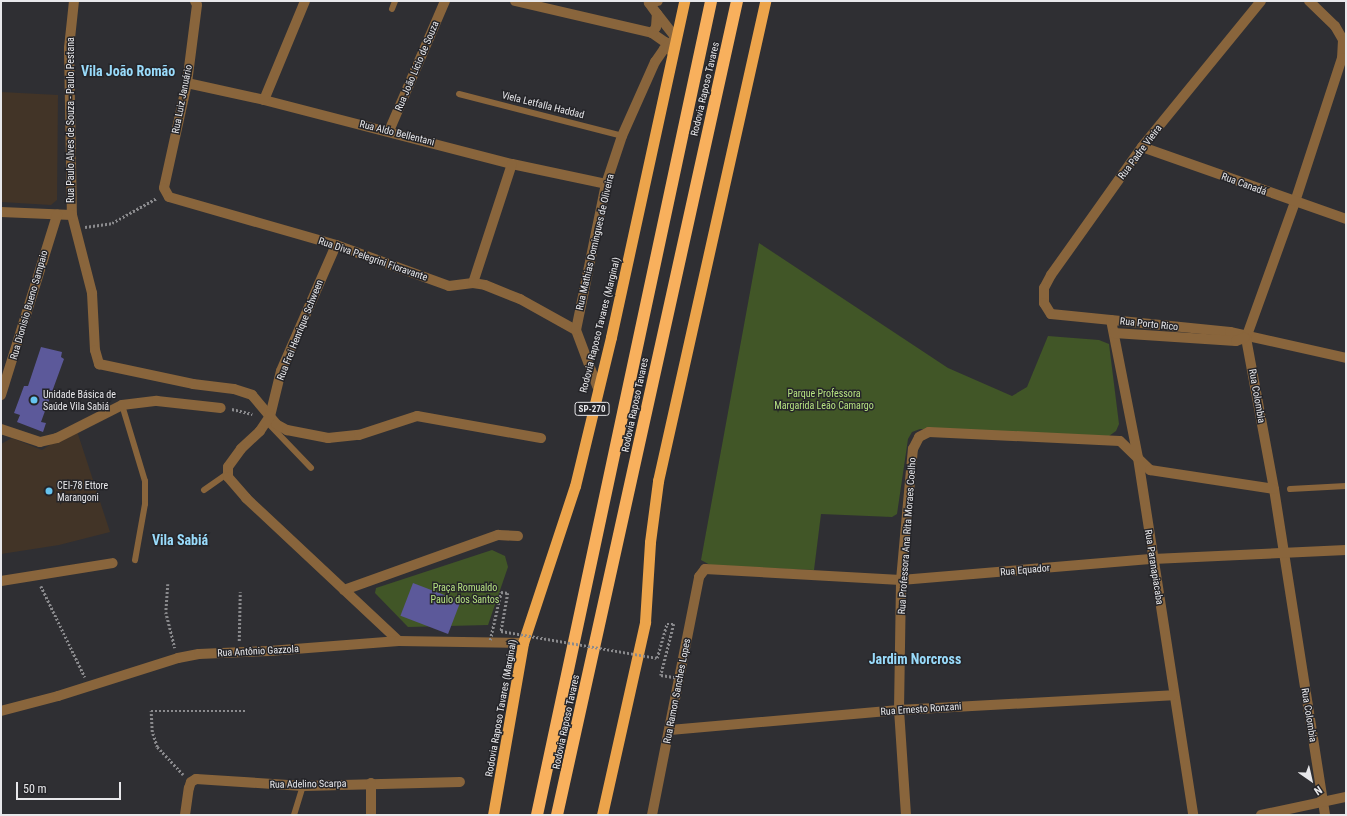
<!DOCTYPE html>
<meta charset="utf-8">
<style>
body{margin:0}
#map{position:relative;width:1347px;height:816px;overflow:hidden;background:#2f2f33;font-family:"Roboto Condensed",sans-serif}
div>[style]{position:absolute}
.education>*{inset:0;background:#423427}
.green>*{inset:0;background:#415627}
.building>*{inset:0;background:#5c599a;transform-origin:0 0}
.path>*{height:2.5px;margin-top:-1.25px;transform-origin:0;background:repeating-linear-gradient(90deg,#8a8a8d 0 2px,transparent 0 4px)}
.service>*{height:6px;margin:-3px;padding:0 3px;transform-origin:3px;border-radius:3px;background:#89653c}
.minor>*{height:10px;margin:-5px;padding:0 5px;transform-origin:5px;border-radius:5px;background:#89653c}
.trunk>*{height:11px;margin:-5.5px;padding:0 5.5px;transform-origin:5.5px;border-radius:5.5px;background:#eca44b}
.motorway>*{height:12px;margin:-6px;padding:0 6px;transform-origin:6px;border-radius:6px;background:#f8b05d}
.path-bridge>*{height:2.5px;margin-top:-1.25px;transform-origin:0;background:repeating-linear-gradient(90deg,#8a8a8d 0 2px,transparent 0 4px)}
.dots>*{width:11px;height:11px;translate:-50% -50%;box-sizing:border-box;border:2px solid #252529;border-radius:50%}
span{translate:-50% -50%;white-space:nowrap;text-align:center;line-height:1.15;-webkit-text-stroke:3px #252529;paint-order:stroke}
.shield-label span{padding:1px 3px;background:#252529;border:1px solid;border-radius:3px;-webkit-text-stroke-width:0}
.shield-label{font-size:9px;color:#e8e8eb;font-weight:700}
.street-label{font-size:10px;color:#e8e8eb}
.park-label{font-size:10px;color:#b6e281}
.poi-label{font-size:10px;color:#e8e8eb}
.left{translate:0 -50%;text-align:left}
.district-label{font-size:14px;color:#99dbfb;font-weight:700}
.frame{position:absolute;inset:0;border:2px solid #e8e8eb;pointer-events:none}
.north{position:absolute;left:1291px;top:760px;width:40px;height:40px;-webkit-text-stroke:3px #252529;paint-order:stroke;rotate:146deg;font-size:11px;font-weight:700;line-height:16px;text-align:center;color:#e8e8eb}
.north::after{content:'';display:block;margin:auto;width:14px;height:18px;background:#e8e8eb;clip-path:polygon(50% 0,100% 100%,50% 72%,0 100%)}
.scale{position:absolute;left:16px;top:782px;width:105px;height:18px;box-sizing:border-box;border:2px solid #e8e8eb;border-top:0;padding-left:5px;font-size:12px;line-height:14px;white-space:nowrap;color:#e8e8eb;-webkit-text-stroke:3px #252529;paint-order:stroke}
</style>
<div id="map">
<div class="education">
<i style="clip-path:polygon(1px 92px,58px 95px,57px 200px,51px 205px,1px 202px)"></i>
<i style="clip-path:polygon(76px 428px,110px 532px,59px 545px,1px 554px,1px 444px,12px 438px,42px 450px)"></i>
</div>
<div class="green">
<i style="clip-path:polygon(759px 243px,948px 368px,1012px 396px,1027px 387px,1048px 336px,1099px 340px,1109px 344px,1119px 424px,1116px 431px,1109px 436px,920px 429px,912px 432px,908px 439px,897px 514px,892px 517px,821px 514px,814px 570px,712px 566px,701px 560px)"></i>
<i style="clip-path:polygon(492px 550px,505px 556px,508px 567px,488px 625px,408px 627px,375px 593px,376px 588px)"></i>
</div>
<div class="building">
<i style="clip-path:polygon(41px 347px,62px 352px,61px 357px,64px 359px,41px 422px,46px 423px,43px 432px,17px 422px,20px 415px,14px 413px,24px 386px,28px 386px)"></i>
<i style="left:413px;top:583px;width:51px;height:35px;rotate:21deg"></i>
</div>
<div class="path">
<i style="left:85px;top:227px;width:27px;rotate:-8deg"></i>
<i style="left:112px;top:223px;width:51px;rotate:-29.1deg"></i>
<i style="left:232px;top:409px;width:21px;rotate:14deg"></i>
<i style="left:168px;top:584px;width:28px;rotate:94deg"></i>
<i style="left:166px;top:612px;width:37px;rotate:76deg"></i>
<i style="left:41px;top:586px;width:101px;rotate:64.2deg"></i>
<i style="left:239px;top:641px;width:49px;rotate:-88.8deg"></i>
<i style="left:183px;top:775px;width:38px;rotate:-133deg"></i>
<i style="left:157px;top:747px;width:16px;rotate:-108deg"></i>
<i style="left:152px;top:732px;width:21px;rotate:-93deg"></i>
<i style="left:151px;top:711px;width:94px"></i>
</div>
<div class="service">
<i style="left:392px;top:9px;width:9px;rotate:-69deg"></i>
<i style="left:459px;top:94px;width:168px;rotate:14.4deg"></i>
<i style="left:122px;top:405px;width:79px;rotate:73.2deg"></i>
<i style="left:145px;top:481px;width:23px;rotate:90deg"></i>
<i style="left:145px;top:504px;width:57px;rotate:100.1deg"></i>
<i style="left:266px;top:421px;width:65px;rotate:46.2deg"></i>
<i style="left:1290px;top:489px;width:56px;rotate:-3.1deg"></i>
<i style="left:204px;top:490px;width:29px;rotate:-35deg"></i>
<i style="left:294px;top:815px;width:30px;rotate:-73deg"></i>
</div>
<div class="minor">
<i style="left:74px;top:1px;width:47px;rotate:96.1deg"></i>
<i style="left:69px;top:48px;width:167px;rotate:89deg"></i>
<i style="left:72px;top:215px;width:81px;rotate:75.6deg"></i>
<i style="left:92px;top:293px;width:57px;rotate:87deg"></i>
<i style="left:95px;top:350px;width:15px;rotate:74deg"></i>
<i style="left:99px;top:364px;width:96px;rotate:12deg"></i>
<i style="left:193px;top:384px;width:41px;rotate:7deg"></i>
<i style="left:234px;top:389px;width:19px;rotate:18deg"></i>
<i style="left:252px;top:395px;width:38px;rotate:50deg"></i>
<i style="left:276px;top:424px;width:13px;rotate:29deg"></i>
<i style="left:287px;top:430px;width:42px;rotate:11deg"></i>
<i style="left:328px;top:438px;width:31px;rotate:-6deg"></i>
<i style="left:359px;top:435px;width:61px;rotate:-18.1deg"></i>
<i style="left:417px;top:416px;width:126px;rotate:10.1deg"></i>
<i style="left:195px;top:1px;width:4px;rotate:63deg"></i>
<i style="left:197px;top:5px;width:79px;rotate:97.3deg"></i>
<i style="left:187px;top:83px;width:107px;rotate:102.4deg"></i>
<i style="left:164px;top:188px;width:10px;rotate:61deg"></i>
<i style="left:169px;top:197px;width:174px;rotate:16deg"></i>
<i style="left:336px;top:245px;width:120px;rotate:19.9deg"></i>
<i style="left:449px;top:286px;width:24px;rotate:-7deg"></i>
<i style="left:473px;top:283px;width:12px;rotate:9deg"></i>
<i style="left:485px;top:285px;width:38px;rotate:22deg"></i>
<i style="left:520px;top:299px;width:64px;rotate:29deg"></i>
<i style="left:515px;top:1px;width:141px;rotate:13.1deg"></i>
<i style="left:652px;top:33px;width:16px;rotate:35deg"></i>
<i style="left:665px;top:42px;width:11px;rotate:56deg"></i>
<i style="left:1261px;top:1px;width:188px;rotate:129.2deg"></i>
<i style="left:1142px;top:147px;width:157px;rotate:125.4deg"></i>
<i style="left:1051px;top:275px;width:15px;rotate:118deg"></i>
<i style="left:1044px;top:288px;width:15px;rotate:90deg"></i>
<i style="left:1044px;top:303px;width:13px;rotate:58deg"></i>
<i style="left:1051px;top:314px;width:180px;rotate:5.7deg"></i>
<i style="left:1230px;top:332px;width:119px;rotate:12.6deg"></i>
<i style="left:1309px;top:1px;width:36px;rotate:44deg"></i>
<i style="left:1335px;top:26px;width:16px;rotate:60deg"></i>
<i style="left:1343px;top:40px;width:18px;rotate:93deg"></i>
<i style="left:1342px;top:58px;width:151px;rotate:108.1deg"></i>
<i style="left:1295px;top:202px;width:145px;rotate:109.8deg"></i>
<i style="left:1246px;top:338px;width:154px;rotate:79.5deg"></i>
<i style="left:1274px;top:489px;width:330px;rotate:81.1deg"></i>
<i style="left:652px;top:33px;width:7px;rotate:-56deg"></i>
<i style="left:656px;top:27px;width:13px;rotate:-86deg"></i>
<i style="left:657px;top:14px;width:14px;rotate:-126deg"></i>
<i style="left:649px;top:3px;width:9px;rotate:-13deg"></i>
<i style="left:187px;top:83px;width:79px;rotate:12.4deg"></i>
<i style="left:264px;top:100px;width:256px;rotate:14.5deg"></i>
<i style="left:512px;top:164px;width:96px;rotate:12deg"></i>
<i style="left:264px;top:100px;width:107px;rotate:-67.5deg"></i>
<i style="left:389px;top:131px;width:142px;rotate:-66.7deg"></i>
<i style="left:1142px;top:147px;width:216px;rotate:19.4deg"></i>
<i style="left:1px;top:212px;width:71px;rotate:2.4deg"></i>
<i style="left:336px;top:245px;width:137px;rotate:113.6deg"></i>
<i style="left:281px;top:371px;width:46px;rotate:103.7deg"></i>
<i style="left:270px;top:416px;width:18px;rotate:124deg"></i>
<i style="left:260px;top:431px;width:26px;rotate:137deg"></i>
<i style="left:241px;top:449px;width:22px;rotate:126deg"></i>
<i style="left:228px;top:467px;width:10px;rotate:90deg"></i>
<i style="left:228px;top:477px;width:28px;rotate:49deg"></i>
<i style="left:246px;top:498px;width:209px;rotate:43.1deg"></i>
<i style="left:473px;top:283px;width:125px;rotate:-71.9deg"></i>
<i style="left:1111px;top:320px;width:141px;rotate:78.9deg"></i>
<i style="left:1138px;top:458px;width:361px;rotate:81.2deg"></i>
<i style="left:1114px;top:333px;width:122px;rotate:3.8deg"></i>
<i style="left:1236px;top:341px;width:9px;rotate:-21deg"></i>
<i style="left:597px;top:386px;width:60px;rotate:-110.6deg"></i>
<i style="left:576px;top:330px;width:149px;rotate:-78.4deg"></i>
<i style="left:606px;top:184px;width:51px;rotate:-71.6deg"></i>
<i style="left:622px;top:136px;width:81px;rotate:-66deg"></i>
<i style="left:655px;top:62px;width:16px;rotate:-55deg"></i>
<i style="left:664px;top:49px;width:16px;rotate:-43deg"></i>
<i style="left:676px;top:38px;width:31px;rotate:-128deg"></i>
<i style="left:1px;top:395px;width:189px;rotate:-72.7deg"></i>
<i style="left:1px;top:429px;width:41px;rotate:18.4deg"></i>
<i style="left:40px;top:442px;width:17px;rotate:-13deg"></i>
<i style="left:57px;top:438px;width:73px;rotate:-26.9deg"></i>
<i style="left:122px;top:405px;width:35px;rotate:-7deg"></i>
<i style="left:157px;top:401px;width:64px;rotate:6.2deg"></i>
<i style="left:1px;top:581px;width:113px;rotate:-9.1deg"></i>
<i style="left:344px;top:590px;width:164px;rotate:-19.7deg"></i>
<i style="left:498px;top:535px;width:20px;rotate:3deg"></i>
<i style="left:1px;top:711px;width:59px;rotate:-14.7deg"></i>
<i style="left:58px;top:696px;width:126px;rotate:-17.6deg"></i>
<i style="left:178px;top:658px;width:21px;rotate:-11deg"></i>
<i style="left:199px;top:654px;width:70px;rotate:-2.5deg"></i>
<i style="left:269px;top:651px;width:130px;rotate:-4.4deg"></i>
<i style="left:399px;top:641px;width:124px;rotate:0.9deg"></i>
<i style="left:670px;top:730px;width:230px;rotate:-5deg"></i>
<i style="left:899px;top:710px;width:274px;rotate:-3.1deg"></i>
<i style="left:185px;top:815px;width:27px;rotate:-82deg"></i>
<i style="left:189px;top:788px;width:6px;rotate:-72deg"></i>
<i style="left:191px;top:782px;width:6px;rotate:-31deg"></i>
<i style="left:196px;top:779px;width:107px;rotate:3.7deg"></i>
<i style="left:303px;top:786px;width:157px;rotate:-1.5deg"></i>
<i style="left:371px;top:815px;width:32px;rotate:-90deg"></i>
<i style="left:652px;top:815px;width:243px;rotate:-78.8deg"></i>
<i style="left:699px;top:577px;width:10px;rotate:-53deg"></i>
<i style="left:705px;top:569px;width:196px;rotate:3.2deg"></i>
<i style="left:901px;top:580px;width:253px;rotate:-4.8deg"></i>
<i style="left:1153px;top:559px;width:193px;rotate:-2.7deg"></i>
<i style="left:906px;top:815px;width:105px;rotate:-93.8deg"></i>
<i style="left:899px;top:710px;width:130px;rotate:-89.1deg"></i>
<i style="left:901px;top:580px;width:132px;rotate:-84.8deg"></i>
<i style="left:913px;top:449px;width:13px;rotate:-63deg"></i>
<i style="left:919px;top:437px;width:11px;rotate:-27deg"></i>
<i style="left:929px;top:432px;width:191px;rotate:2.7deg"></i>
<i style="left:1120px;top:441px;width:42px;rotate:44deg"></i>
<i style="left:1150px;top:470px;width:125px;rotate:8.7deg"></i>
<i style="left:1261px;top:815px;width:87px;rotate:-12deg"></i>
</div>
<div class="trunk">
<i style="left:493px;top:815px;width:175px;rotate:-80.1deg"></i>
<i style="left:523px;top:643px;width:165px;rotate:-71.7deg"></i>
<i style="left:575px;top:486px;width:153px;rotate:-76.4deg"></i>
<i style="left:611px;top:337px;width:344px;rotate:-77.7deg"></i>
<i style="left:602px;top:815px;width:198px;rotate:-77.4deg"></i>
<i style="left:645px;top:622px;width:80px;rotate:-86.4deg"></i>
<i style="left:650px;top:542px;width:62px;rotate:-82.5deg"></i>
<i style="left:658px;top:481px;width:492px;rotate:-77.4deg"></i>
</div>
<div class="motorway">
<i style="left:537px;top:815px;width:832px;rotate:-77.93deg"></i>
<i style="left:557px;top:815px;width:834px;rotate:-77.53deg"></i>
</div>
<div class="path-bridge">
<i style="left:490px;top:640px;width:49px;rotate:-77.1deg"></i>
<i style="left:501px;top:592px;width:7px;rotate:8deg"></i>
<i style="left:508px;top:593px;width:39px;rotate:100deg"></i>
<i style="left:501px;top:631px;width:158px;rotate:9.8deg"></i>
<i style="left:657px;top:658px;width:35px;rotate:-74deg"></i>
<i style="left:667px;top:624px;width:7px"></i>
<i style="left:674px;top:624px;width:53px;rotate:104.3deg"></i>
<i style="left:661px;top:675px;width:19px;rotate:9deg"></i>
</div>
<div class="dots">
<i style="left:34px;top:400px;background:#66c4ef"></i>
<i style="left:49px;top:491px;background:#66c4ef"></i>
</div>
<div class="shield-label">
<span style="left:592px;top:409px">SP-270</span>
</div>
<div class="street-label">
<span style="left:417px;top:66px;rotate:-67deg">Rua João Lício de Souza</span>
<span style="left:705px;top:89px;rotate:-77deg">Rodovia Raposo Tavares</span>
<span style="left:182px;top:99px;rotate:-79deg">Rua Luiz Januário</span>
<span style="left:543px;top:105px;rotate:14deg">Viela Letfalla Haddad</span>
<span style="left:71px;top:120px;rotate:-90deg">Rua Paulo Alves de Souza - Paulo Pestana</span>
<span style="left:397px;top:133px;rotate:14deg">Rua Aldo Bellentani</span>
<span style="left:1140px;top:152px;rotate:-53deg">Rua Padre Vieira</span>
<span style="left:1244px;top:184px;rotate:20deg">Rua Canadá</span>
<span style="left:595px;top:242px;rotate:-77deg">Rua Mathias Domingues de Oliveira</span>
<span style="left:373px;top:259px;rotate:19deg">Rua Diva Pelegrini Fioravante</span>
<span style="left:29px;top:305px;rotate:-74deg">Rua Dionisio Bueno Sampaio</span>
<span style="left:1149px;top:324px;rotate:6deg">Rua Porto Rico</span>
<span style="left:600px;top:325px;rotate:-76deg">Rodovia Raposo Tavares (Marginal)</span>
<span style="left:300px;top:330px;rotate:-68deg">Rua Frei Henrique Schween</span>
<span style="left:1257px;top:396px;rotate:80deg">Rua Colombia</span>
<span style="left:635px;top:405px;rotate:-78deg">Rodovia Raposo Tavares</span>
<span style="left:907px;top:536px;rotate:-86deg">Rua Professora Ana Rita Moraes Coelho</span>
<span style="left:1154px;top:567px;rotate:81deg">Rua Paranapiacaba</span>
<span style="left:1025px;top:570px;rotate:-5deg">Rua Equador</span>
<span style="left:258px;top:651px;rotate:-3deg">Rua Antônio Gazzola</span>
<span style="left:677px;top:691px;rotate:-79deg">Rua Ramon Sanches Lopes</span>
<span style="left:501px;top:708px;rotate:-80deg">Rodovia Raposo Tavares (Marginal)</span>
<span style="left:921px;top:709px;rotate:-4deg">Rua Ernesto Ronzani</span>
<span style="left:1309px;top:715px;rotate:81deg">Rua Colombia</span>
<span style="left:566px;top:722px;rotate:-78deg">Rodovia Raposo Tavares</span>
<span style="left:308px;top:784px;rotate:-1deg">Rua Adelino Scarpa</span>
</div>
<div class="park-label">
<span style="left:824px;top:399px">Parque Professora<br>Margarida Leão Camargo</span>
<span style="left:465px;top:593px">Praça Romualdo<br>Paulo dos Santos</span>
</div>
<div class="poi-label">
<span class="left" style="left:43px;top:400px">Unidade Básica de<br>Saúde Vila Sabiá</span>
<span class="left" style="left:57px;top:491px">CEI-78 Ettore<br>Marangoni</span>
</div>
<div class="district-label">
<span style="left:128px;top:71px">Vila João Romão</span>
<span style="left:180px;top:540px">Vila Sabiá</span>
<span style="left:915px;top:659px">Jardim Norcross</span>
</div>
<div class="frame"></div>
<div class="north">N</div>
<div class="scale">50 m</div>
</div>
